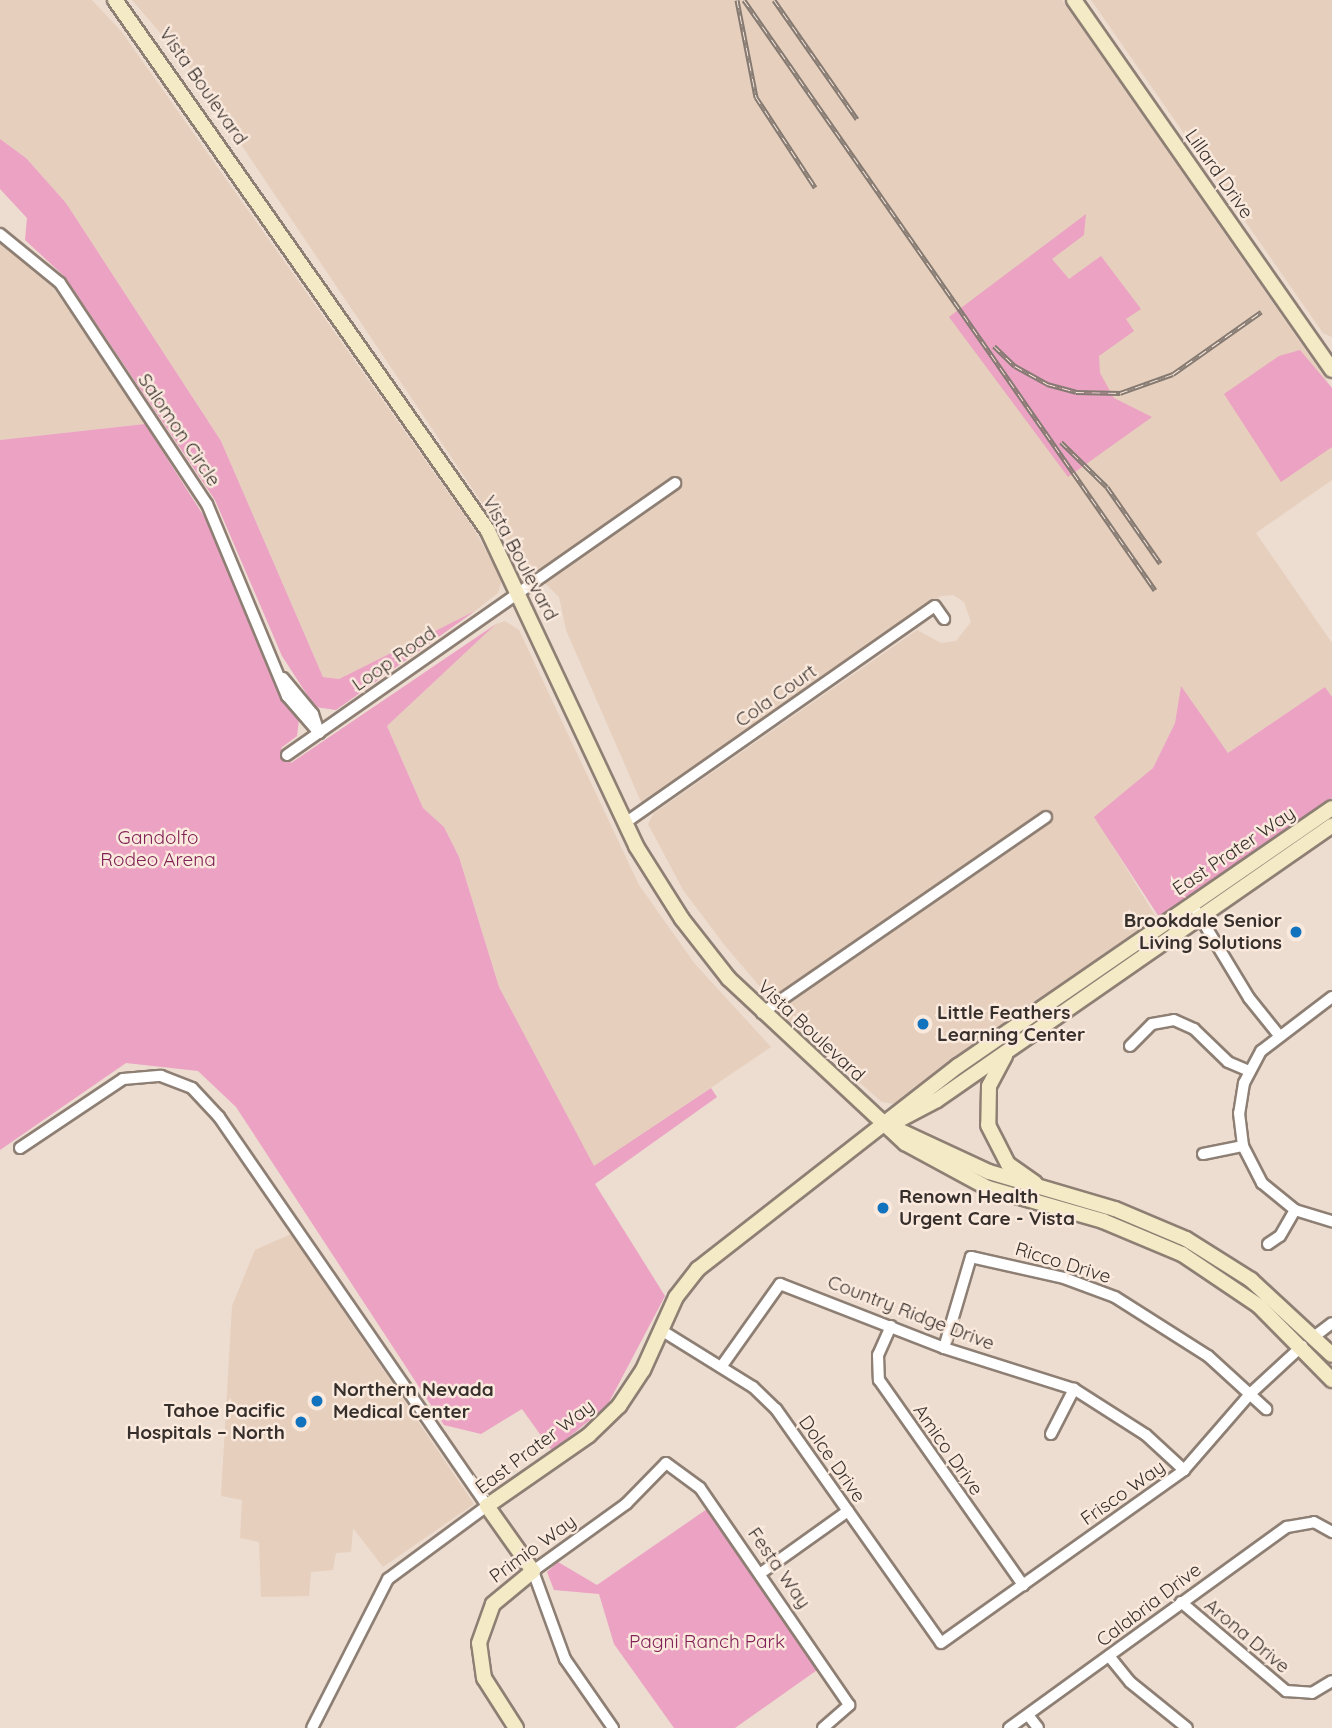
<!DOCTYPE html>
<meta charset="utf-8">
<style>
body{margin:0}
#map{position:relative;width:1332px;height:1728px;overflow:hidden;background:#eddcd0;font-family:Quicksand,sans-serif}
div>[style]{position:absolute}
.built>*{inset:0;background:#e6cfbd}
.green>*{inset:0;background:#eba2c3}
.roads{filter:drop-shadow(2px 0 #8e7f74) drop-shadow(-2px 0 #8e7f74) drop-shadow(0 2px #8e7f74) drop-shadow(0 -2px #8e7f74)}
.street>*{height:10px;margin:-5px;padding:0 5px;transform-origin:5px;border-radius:5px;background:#fff}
.secondary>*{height:14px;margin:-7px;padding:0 7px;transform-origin:7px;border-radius:7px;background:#f4eac6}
.rail>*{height:5px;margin-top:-2.5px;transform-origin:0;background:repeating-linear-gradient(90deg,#fae9dd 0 8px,#857a72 0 16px);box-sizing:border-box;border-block:2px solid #857a72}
.dots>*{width:19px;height:19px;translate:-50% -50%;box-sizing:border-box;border:4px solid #fae9dd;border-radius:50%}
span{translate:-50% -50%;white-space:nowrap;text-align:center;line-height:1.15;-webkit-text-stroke:5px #fae9dd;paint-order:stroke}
.street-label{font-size:19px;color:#362f2b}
.park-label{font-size:19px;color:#822157}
.poi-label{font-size:19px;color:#362f2b;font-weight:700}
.right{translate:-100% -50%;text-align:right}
.left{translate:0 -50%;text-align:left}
</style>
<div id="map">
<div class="built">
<i style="clip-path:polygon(0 0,92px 0,121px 31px,474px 529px,502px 580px,498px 593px,475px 611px,339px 679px,323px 677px,221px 441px,66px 203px,26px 158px,0 139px)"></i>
<i style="clip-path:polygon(132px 0,1062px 0,1332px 388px,1332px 480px,1256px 533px,1332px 643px,1332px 697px,1325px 687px,1228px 753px,1181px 687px,1175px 723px,1153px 768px,1095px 817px,1156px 917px,894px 1104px,882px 1102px,794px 1026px,726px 947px,683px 890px,648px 824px,654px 813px,917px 630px,941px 643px,956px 641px,971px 622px,964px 602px,953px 595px,941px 596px,642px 804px,566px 630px,559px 597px,519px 558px,187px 64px)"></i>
<i style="clip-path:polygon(1091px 0,1332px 0,1332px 337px,1323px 333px)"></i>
<i style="clip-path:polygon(0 243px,53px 287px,145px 424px,0 440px)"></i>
<i style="clip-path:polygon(505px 621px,519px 630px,639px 885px,695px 964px,771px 1047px,594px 1167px,499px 987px,459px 857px,444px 827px,423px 808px,387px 726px,496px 624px)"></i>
<i style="clip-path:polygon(291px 1234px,474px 1504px,383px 1567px,353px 1528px,351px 1552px,336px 1553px,333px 1570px,311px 1572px,309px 1596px,261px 1597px,259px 1542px,240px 1538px,242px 1500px,221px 1496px,232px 1306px,255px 1250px)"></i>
</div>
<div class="green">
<i style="clip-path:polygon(0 139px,26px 158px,66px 203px,221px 441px,323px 677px,339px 679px,475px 611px,336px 710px,315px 707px,282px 656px,215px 500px,65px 277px,25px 240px,27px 218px,0 189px)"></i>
<i style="clip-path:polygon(1086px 214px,1084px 235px,1052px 259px,1069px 279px,1101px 256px,1141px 309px,1126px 319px,1134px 331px,1099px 356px,1100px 373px,1114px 398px,1152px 417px,1068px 477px,949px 317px)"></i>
<i style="clip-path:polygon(1300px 350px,1332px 388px,1332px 447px,1281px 482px,1224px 394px,1279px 356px)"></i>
<i style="clip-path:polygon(145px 424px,214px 532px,269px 666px,299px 720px,297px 736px,281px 748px,291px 763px,496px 624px,387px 726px,423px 808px,444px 827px,459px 857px,499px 987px,594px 1166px,711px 1088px,717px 1097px,595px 1184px,665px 1296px,607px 1406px,552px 1451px,522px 1409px,481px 1434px,444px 1425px,236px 1107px,198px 1071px,126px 1063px,0 1150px,0 440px)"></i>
<i style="clip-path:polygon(1181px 686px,1228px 753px,1325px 687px,1332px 697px,1332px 798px,1159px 917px,1094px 817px,1153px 768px,1175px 723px)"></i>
<i style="clip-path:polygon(707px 1509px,820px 1668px,735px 1728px,674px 1728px,614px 1644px,599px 1594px,554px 1590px,547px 1572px,558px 1562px,597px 1585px)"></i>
</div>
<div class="roads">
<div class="street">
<i style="left:0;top:234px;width:77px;rotate:39.2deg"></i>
<i style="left:60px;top:283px;width:265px;rotate:56.4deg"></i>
<i style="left:207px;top:504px;width:208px;rotate:67.4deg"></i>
<i style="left:287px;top:696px;width:49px;rotate:49.1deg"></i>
<i style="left:283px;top:678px;width:47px;rotate:50.2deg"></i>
<i style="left:313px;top:714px;width:20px;rotate:72deg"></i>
<i style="left:287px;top:755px;width:474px;rotate:-35deg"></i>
<i style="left:625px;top:823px;width:378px;rotate:-35deg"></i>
<i style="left:935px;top:606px;width:16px;rotate:55deg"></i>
<i style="left:1197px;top:912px;width:100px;rotate:58.8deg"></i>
<i style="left:1249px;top:998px;width:46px;rotate:51.1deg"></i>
<i style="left:1332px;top:997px;width:89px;rotate:142.7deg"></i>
<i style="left:1261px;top:1051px;width:36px;rotate:118deg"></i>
<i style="left:1244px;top:1083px;width:30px;rotate:99deg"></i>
<i style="left:1239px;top:1113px;width:33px;rotate:83deg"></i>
<i style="left:1243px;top:1146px;width:42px;rotate:62.8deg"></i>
<i style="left:1262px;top:1183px;width:43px;rotate:39.3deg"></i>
<i style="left:1295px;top:1210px;width:39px;rotate:17deg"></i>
<i style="left:762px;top:1013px;width:345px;rotate:-34.6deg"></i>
<i style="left:1130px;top:1046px;width:31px;rotate:-45deg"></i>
<i style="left:1152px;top:1024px;width:22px;rotate:-10deg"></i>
<i style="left:1174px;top:1020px;width:22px;rotate:24deg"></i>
<i style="left:1194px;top:1029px;width:47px;rotate:44.1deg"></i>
<i style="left:1228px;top:1062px;width:23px;rotate:23deg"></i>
<i style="left:20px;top:1148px;width:124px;rotate:-33.8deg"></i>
<i style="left:123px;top:1079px;width:38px;rotate:-5deg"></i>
<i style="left:161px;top:1076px;width:33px;rotate:21deg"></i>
<i style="left:192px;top:1088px;width:40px;rotate:47deg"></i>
<i style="left:219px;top:1117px;width:472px;rotate:55.4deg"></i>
<i style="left:487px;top:1506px;width:123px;rotate:143.6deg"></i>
<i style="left:388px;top:1579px;width:167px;rotate:117deg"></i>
<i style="left:1203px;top:1154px;width:41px;rotate:-11.3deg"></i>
<i style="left:1268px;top:1244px;width:14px;rotate:-34deg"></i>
<i style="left:1280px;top:1236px;width:30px;rotate:-60deg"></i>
<i style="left:891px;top:1326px;width:32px;rotate:114deg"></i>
<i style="left:878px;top:1355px;width:25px;rotate:88deg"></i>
<i style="left:879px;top:1380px;width:251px;rotate:54.9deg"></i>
<i style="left:661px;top:1330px;width:108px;rotate:31.8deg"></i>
<i style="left:753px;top:1387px;width:32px;rotate:44deg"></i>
<i style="left:776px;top:1409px;width:286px;rotate:54.8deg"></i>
<i style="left:941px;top:1643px;width:298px;rotate:-35.4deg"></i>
<i style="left:1184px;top:1470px;width:101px;rotate:-49deg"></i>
<i style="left:1250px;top:1394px;width:71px;rotate:-42.7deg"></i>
<i style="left:1315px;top:1336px;width:21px;rotate:-37deg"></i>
<i style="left:944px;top:1348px;width:95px;rotate:-73.5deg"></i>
<i style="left:971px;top:1257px;width:95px;rotate:12.7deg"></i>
<i style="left:1064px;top:1278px;width:54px;rotate:20.4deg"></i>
<i style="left:1115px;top:1297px;width:110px;rotate:32.4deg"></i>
<i style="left:1208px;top:1356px;width:79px;rotate:42.4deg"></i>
<i style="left:721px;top:1367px;width:102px;rotate:-54.6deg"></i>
<i style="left:780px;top:1284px;width:176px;rotate:21.3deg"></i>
<i style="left:944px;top:1348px;width:136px;rotate:17.5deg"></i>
<i style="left:1074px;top:1389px;width:85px;rotate:32.6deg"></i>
<i style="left:1146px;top:1435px;width:52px;rotate:42.6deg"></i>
<i style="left:1051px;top:1434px;width:51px;rotate:-62.9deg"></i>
<i style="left:666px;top:1463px;width:42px;rotate:36.3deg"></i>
<i style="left:700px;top:1488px;width:263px;rotate:55.5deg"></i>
<i style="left:761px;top:1573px;width:107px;rotate:-35.5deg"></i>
<i style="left:1181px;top:1602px;width:138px;rotate:40.3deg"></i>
<i style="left:1286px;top:1691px;width:26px;rotate:4deg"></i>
<i style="left:1312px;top:1693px;width:23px;rotate:-31deg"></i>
<i style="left:1109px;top:1656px;width:33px;rotate:51deg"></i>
<i style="left:1130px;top:1682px;width:73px;rotate:38.9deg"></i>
<i style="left:1028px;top:1715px;width:16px;rotate:52deg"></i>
<i style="left:613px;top:1728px;width:84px;rotate:-124.8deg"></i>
<i style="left:565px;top:1659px;width:94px;rotate:-110deg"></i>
<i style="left:533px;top:1571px;width:115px;rotate:-35.8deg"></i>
<i style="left:626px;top:1504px;width:57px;rotate:-45.7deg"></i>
<i style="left:823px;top:1728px;width:35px;rotate:-41deg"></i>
<i style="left:1009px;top:1728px;width:343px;rotate:-35.9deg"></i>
<i style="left:1287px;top:1527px;width:27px;rotate:-10deg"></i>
<i style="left:1314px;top:1522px;width:21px;rotate:29deg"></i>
</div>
<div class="secondary">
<i style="left:115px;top:0;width:649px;rotate:54.91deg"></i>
<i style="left:488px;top:531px;width:348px;rotate:64.8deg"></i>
<i style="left:636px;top:846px;width:86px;rotate:57.8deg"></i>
<i style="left:682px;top:919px;width:76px;rotate:51.9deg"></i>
<i style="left:729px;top:979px;width:241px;rotate:43deg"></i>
<i style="left:905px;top:1143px;width:94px;rotate:28.5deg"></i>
<i style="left:988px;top:1188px;width:120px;rotate:16deg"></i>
<i style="left:1103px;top:1221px;width:86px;rotate:22.7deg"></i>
<i style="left:1182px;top:1254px;width:93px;rotate:34deg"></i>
<i style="left:1259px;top:1306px;width:104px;rotate:45.4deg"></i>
<i style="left:1074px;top:0;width:451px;rotate:55.1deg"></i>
<i style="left:1005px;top:1056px;width:34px;rotate:118deg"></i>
<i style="left:989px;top:1086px;width:39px;rotate:91deg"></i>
<i style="left:988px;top:1125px;width:44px;rotate:62.9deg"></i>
<i style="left:1008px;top:1164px;width:33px;rotate:35deg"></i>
<i style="left:899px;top:1120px;width:43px;rotate:-27.8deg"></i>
<i style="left:937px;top:1100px;width:481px;rotate:-34.8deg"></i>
<i style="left:888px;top:1125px;width:111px;rotate:25deg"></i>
<i style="left:989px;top:1172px;width:131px;rotate:16.4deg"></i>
<i style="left:1115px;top:1209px;width:77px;rotate:22.9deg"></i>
<i style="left:1186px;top:1239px;width:77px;rotate:32.2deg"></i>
<i style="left:1251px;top:1280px;width:110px;rotate:42.8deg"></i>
<i style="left:516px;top:1728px;width:59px;rotate:-122.6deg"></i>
<i style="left:484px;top:1678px;width:35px;rotate:-98deg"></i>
<i style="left:479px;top:1643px;width:41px;rotate:-70.3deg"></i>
<i style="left:493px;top:1604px;width:52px;rotate:-39.5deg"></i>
<i style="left:533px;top:1571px;width:80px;rotate:-125.3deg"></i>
<i style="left:487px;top:1506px;width:124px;rotate:-34.8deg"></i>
<i style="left:589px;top:1435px;width:42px;rotate:-44deg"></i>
<i style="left:619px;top:1406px;width:43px;rotate:-56.3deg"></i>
<i style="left:643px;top:1370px;width:80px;rotate:-65.7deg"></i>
<i style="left:676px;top:1297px;width:36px;rotate:-52deg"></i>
<i style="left:698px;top:1269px;width:330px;rotate:-38deg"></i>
<i style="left:958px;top:1066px;width:454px;rotate:-34.6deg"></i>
</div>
</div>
<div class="rail">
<i style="left:737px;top:0;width:99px;rotate:78.9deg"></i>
<i style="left:756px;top:97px;width:108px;rotate:56.8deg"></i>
<i style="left:744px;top:0;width:719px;rotate:55.14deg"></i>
<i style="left:774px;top:0;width:145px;rotate:55.1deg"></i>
<i style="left:994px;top:346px;width:29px;rotate:44deg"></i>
<i style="left:1015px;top:366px;width:37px;rotate:29deg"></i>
<i style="left:1047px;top:384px;width:30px;rotate:15deg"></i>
<i style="left:1076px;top:392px;width:44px;rotate:1.3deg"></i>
<i style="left:1120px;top:393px;width:56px;rotate:-19.7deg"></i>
<i style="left:1173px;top:374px;width:108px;rotate:-35.2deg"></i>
<i style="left:1061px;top:442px;width:64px;rotate:44.4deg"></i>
<i style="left:1107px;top:487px;width:93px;rotate:55.1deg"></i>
</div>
<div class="dots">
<i style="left:1296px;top:932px;background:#1172be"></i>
<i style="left:923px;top:1024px;background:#1172be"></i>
<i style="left:883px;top:1208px;background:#1172be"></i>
<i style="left:317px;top:1401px;background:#1172be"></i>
<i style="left:301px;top:1422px;background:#1172be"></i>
</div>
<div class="street-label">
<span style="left:203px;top:86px;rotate:55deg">Vista Boulevard</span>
<span style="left:1219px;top:174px;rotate:55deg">Lillard Drive</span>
<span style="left:179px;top:430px;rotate:56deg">Salomon Circle</span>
<span style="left:520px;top:558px;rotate:62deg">Vista Boulevard</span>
<span style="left:394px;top:659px;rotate:-35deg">Loop Road</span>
<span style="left:776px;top:696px;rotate:-35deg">Cola Court</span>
<span style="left:1234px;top:851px;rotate:-34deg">East Prater Way</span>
<span style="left:811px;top:1031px;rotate:43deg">Vista Boulevard</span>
<span style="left:1063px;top:1263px;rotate:17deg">Ricco Drive</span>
<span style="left:911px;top:1313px;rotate:21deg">Country Ridge Drive</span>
<span style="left:535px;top:1447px;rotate:-37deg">East Prater Way</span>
<span style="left:948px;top:1450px;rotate:55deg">Amico Drive</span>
<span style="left:832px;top:1459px;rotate:55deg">Dolce Drive</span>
<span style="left:1123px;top:1493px;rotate:-35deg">Frisco Way</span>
<span style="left:533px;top:1549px;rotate:-36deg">Primio Way</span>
<span style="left:779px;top:1568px;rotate:55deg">Festa Way</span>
<span style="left:1149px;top:1605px;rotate:-37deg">Calabria Drive</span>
<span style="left:1247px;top:1636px;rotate:40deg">Arona Drive</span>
</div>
<div class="park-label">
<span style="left:158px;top:849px">Gandolfo<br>Rodeo Arena</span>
<span style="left:707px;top:1642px">Pagni Ranch Park</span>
</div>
<div class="poi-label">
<span class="right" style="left:1282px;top:932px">Brookdale Senior<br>Living Solutions</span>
<span class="left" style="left:937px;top:1024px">Little Feathers<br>Learning Center</span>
<span class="left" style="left:899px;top:1208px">Renown Health<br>Urgent Care - Vista</span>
<span class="left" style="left:333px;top:1401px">Northern Nevada<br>Medical Center</span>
<span class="right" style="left:285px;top:1422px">Tahoe Pacific<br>Hospitals – North</span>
</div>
</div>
